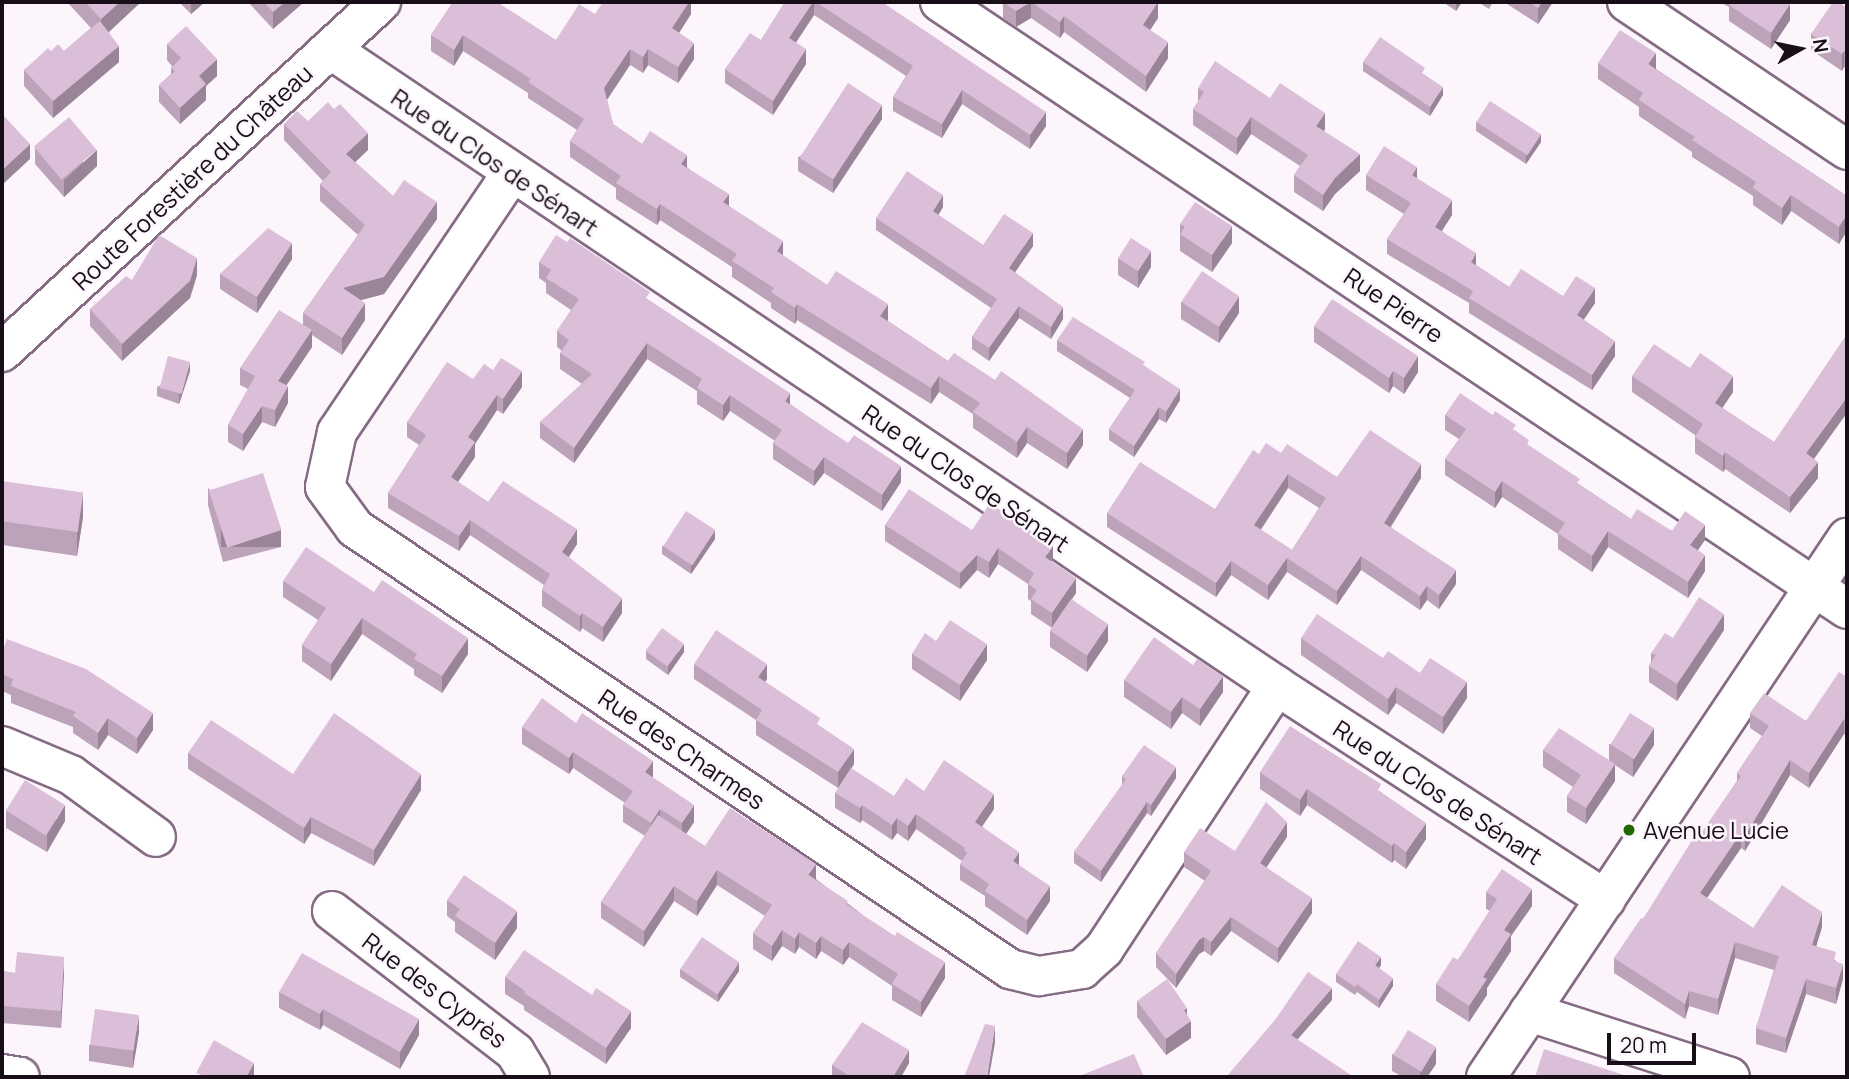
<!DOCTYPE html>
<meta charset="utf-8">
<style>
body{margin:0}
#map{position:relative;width:1849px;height:1079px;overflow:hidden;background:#fcf6fc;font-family:Manrope,sans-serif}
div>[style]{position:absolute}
.roads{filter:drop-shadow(2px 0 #856b84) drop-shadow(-2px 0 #856b84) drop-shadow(0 2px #856b84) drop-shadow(0 -2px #856b84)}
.minor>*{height:38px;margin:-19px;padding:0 19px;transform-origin:19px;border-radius:19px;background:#fff}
.wall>*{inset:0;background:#bca3ba}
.shaded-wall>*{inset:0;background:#998597;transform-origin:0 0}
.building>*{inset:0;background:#dbbed8;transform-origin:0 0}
.dots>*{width:19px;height:19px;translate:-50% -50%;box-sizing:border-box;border:4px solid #fcf6fc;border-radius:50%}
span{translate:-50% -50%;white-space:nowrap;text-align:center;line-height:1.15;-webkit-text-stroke:5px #fcf6fc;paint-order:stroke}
.street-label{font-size:24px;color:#180e17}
.poi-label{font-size:24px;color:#180e17}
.left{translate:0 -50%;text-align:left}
.frame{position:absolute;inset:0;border:4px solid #180e17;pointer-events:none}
.north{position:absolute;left:1765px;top:14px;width:70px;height:70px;-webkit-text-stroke:5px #fcf6fc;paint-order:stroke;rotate:81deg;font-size:19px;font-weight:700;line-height:28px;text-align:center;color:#180e17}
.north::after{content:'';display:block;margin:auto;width:24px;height:32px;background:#180e17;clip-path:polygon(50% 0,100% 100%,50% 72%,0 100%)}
.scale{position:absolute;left:1607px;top:1033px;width:89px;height:32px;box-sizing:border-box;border:4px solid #180e17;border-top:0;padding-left:9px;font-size:21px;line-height:24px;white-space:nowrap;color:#180e17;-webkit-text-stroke:5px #fcf6fc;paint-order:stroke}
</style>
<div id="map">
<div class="roads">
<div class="minor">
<i style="left:940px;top:2px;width:1091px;rotate:33.79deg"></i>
<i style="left:1627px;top:2px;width:265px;rotate:33.9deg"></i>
<i style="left:330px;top:49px;width:1141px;rotate:33.93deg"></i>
<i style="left:1277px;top:686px;width:392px;rotate:33deg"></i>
<i style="left:511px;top:174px;width:311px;rotate:124deg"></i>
<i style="left:337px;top:432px;width:56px;rotate:102.3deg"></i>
<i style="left:325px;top:487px;width:51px;rotate:53.8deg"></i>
<i style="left:355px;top:528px;width:790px;rotate:33.95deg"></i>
<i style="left:1010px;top:969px;width:30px;rotate:14deg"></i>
<i style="left:1039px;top:976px;width:44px;rotate:-9.2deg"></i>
<i style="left:1082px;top:969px;width:30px;rotate:-42deg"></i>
<i style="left:1104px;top:949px;width:315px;rotate:-56.7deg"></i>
<i style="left:2px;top:352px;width:516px;rotate:-42.72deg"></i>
<i style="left:2px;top:746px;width:75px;rotate:22.8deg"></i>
<i style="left:71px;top:775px;width:105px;rotate:36.1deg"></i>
<i style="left:332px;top:911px;width:231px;rotate:37.6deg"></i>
<i style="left:515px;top:1052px;width:29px;rotate:59deg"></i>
<i style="left:1529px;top:1012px;width:211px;rotate:17.9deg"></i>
<i style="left:2px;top:1074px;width:18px;rotate:9deg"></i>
<i style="left:1486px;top:1077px;width:649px;rotate:-56.19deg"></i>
</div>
</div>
<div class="wall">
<i style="clip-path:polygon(67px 2px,141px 2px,109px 32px,119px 62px,53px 118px,24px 86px,24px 70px,51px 51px,64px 51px,91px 28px)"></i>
<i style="clip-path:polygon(179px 2px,205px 2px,191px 14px)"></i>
<i style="clip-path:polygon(248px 2px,304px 2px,273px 29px)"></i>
<i style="clip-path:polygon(453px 2px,556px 40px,595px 14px,691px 2px,691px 14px,679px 33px,694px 59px,678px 83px,648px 65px,643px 73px,630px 65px,607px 100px,613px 124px,642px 144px,687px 167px,783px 256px,827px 285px,888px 320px,888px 321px,948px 361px,1083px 445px,1067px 469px,1027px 443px,1017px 458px,973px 428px,973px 414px,939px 392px,931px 404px,797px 320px,795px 324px,771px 308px,771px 303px,732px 277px,732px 267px,660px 220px,657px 225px,616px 199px,616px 188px,570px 157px,570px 141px,577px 130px,528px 98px,528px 93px,463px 51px,454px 66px,431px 51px,431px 35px)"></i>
<i style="clip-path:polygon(785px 2px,882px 2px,1046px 126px,1030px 149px,962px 104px,942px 138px,893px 111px,893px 97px,906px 76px,814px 15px,796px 43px,806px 64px,773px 115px,725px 83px,725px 69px,761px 40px)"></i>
<i style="clip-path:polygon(1003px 2px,1158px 2px,1158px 18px,1150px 30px,1168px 58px,1146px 92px,1064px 32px,1060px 38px,1031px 18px,1016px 27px,1003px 18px)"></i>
<i style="clip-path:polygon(1443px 2px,1462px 2px,1456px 11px)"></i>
<i style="clip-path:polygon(1478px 2px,1493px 2px,1489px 9px)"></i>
<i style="clip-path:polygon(1504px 2px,1553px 2px,1538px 24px)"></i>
<i style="clip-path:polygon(1720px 2px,1788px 2px,1790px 20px,1771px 49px,1729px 21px,1729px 7px)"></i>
<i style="clip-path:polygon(1847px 8px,1847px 69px,1844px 67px,1842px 71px,1811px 50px,1811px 34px)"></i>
<i style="clip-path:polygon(167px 44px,217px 76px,206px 86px,206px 100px,180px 124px,159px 102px,159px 85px,171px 74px,171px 68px,172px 66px,167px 60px)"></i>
<i style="clip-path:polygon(1363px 62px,1425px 75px,1443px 95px,1430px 116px,1363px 71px)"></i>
<i style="clip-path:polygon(1598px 63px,1656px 69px,1847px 196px,1839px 244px,1791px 211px,1782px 225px,1753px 205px,1753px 196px,1692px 157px,1692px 152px,1639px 116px,1639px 107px,1598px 79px)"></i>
<i style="clip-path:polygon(1198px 88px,1270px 98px,1325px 129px,1324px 131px,1360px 171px,1335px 194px,1323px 211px,1294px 192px,1294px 175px,1300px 166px,1251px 134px,1237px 155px,1193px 125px,1193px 109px,1198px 102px)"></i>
<i style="clip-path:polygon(882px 119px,833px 193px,798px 171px,798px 157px)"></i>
<i style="clip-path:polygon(308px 121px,368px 150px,355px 162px,393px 196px,437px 219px,384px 294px,360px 300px,365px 320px,342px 355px,312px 335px,312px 347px,286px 385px,288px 403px,275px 427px,262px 422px,243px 451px,228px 442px,228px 425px,248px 389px,240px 385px,240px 368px,303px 325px,303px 313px,358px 235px,320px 201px,320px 184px,323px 181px,284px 140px,284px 124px)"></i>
<i style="clip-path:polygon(1476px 122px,1541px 142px,1526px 164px,1476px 131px)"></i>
<i style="clip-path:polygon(35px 148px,97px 166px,64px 197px,35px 164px)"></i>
<i style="clip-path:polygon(1366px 175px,1417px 178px,1452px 215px,1442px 231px,1476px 265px,1509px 287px,1563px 296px,1595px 303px,1583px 320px,1615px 356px,1592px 390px,1469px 313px,1469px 303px,1387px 254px,1387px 239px,1404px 214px,1366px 190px)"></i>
<i style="clip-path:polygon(943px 207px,938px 215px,983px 245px,1033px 246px,1015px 272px,1063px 319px,1051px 339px,1019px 318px,989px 361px,972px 349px,972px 337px,991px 308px,876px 230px,876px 218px)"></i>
<i style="clip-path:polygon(1180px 224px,1232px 243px,1212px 272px,1180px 251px)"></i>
<i style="clip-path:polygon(1118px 258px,1151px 267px,1138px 288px,1118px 275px)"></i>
<i style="clip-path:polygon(292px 259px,257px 313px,220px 289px,220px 274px)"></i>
<i style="clip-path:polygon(539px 262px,650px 301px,790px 404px,901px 482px,882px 511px,824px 473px,814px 486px,773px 459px,773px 443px,775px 441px,730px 411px,723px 421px,697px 404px,697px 391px,647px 359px,574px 463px,540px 438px,540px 422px,582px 384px,560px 369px,560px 353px,562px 351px,557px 347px,557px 331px,571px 310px,546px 293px,546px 283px,539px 278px)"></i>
<i style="clip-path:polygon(197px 275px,190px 298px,122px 361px,90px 326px,90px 309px,132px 280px)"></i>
<i style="clip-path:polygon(1181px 302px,1239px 313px,1219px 343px,1181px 319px)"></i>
<i style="clip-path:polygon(1314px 326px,1418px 372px,1404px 394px,1393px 386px,1389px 393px,1314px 342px)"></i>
<i style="clip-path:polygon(1057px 340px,1145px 366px,1180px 400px,1166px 423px,1159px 419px,1134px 457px,1109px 440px,1109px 429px,1130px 398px,1057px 351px)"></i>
<i style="clip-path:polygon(1690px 368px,1733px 392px,1722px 408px,1774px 442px,1814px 459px,1818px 478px,1790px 513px,1725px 469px,1723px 472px,1695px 453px,1695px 435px,1632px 392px,1632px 376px)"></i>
<i style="clip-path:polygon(493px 370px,522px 387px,503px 414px,497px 410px,475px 444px,475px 457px,458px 482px,488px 502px,577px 544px,569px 557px,622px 613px,603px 642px,582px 628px,580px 632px,542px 606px,542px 590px,544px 585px,470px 535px,459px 551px,388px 508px,388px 493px,419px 445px,407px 437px,407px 422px)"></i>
<i style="clip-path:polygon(190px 371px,179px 404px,157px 396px,157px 387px)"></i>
<i style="clip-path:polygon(1445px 415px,1516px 431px,1529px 446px,1580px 485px,1631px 519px,1705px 540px,1698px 550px,1705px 571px,1688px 598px,1608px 547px,1592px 572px,1558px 549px,1558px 534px,1502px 497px,1495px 508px,1445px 475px,1445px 459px,1459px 439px,1445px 430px)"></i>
<i style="clip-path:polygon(evenodd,1281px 453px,1337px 477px,1421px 478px,1391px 527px,1456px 584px,1439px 609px,1427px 600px,1420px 610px,1361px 570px,1337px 605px,1287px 572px,1268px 600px,1231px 575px,1216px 597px,1107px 527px,1107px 513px,1215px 509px,1259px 454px,1281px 453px,1288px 488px,1319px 508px,1292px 550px,1261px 530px,1288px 488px)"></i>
<i style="clip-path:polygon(2px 481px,83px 517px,77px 556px,2px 545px)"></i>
<i style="clip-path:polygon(208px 488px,281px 547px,223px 562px,208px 505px)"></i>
<i style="clip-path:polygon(885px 525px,972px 530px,1052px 562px,1076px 593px,1072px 599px,1108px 641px,1087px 672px,1050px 647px,1050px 631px,1052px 628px,1031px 614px,1031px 601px,1028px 599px,1028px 584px,998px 564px,989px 578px,977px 570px,960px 589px,885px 541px)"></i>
<i style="clip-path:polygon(715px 539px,691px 574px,662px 554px,662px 546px)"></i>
<i style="clip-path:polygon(283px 581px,468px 654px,442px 693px,414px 675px,414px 669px,362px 634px,331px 681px,302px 661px,302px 645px,318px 620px,283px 597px)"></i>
<i style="clip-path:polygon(1724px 630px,1677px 701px,1649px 682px,1649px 666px,1651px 662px,1651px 653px)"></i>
<i style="clip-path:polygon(1301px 638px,1383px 658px,1420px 673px,1467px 698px,1443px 734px,1396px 703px,1388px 715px,1301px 655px)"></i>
<i style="clip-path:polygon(936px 641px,987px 660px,960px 701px,912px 669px,912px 654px)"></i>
<i style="clip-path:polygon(646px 651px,684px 652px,668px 675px,646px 659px)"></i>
<i style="clip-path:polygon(2px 652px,153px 730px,137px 754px,108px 735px,98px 750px,73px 733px,73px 727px,11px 703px,11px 695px,2px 691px)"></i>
<i style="clip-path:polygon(694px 664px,767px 679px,765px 682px,820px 727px,854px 764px,838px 788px,756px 735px,756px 720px,694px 679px)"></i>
<i style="clip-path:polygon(1847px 677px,1847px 736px,1844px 734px,1809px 788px,1790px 775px,1745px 851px,1741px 848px,1707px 898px,1753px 928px,1822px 927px,1816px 946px,1836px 961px,1843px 979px,1836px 1004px,1806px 994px,1786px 1053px,1756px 1044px,1756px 1028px,1774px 970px,1735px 958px,1718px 1015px,1689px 1006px,1685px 1019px,1614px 973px,1614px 958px,1643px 919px,1737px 781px,1737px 773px,1762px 736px,1750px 728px,1750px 713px,1806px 721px)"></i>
<i style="clip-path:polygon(1124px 680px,1223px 692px,1200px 726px,1182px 713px,1171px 729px,1124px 697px)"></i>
<i style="clip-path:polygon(522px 727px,653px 778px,694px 822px,686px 834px,705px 846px,816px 879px,945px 978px,921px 1017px,892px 1000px,892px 986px,849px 957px,843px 965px,821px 951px,816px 959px,799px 947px,795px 954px,782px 946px,772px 961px,753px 949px,753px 933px,765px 916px,717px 885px,697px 916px,674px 901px,644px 947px,601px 918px,601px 902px,645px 836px,623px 822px,623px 805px,625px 803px,573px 768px,569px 774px,522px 744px)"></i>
<i style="clip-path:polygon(1609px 744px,1654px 745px,1633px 777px,1615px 765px,1615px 781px,1586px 824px,1567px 812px,1567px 796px,1573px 787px,1543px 767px,1543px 750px,1609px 760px)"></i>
<i style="clip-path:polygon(188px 753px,293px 774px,421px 790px,374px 866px,311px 833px,304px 844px,188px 769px)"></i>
<i style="clip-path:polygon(1260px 772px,1381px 792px,1426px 839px,1406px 869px,1394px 860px,1392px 863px,1307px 805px,1300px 816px,1260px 789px)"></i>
<i style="clip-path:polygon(1122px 776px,1176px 778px,1151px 816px,1147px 813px,1101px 882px,1074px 863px,1074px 852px,1122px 785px)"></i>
<i style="clip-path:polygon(924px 791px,994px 809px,982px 826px,1019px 865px,1050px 901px,1027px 935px,985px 906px,985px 896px,960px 880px,960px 864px,962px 861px,916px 829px,908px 841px,897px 833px,892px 840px,862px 820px,860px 823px,835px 808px,835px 793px,894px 796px)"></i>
<i style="clip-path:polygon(6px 811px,65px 821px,47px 852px,6px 828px)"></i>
<i style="clip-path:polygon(1287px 837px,1266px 867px,1312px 913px,1278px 963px,1231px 931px,1211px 956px,1204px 951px,1199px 954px,1176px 988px,1156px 967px,1156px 953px,1205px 881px,1184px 867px,1184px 852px,1235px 851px)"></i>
<i style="clip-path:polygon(1486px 892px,1532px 906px,1511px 936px,1511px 951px,1487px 988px,1487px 995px,1469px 1022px,1436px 1001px,1436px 984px,1458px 960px,1490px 911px,1486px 909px)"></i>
<i style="clip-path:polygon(447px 900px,517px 928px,495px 960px,455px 932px,455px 922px,447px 916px)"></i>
<i style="clip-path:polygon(1381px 965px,1379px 968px,1393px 986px,1379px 1008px,1357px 992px,1355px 995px,1336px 982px,1336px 974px)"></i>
<i style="clip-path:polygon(680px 969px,739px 971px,718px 1002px,680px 977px)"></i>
<i style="clip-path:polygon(2px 971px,15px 973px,64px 973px,61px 1028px,2px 1023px)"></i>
<i style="clip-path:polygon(505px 977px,631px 1028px,606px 1064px,524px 1010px,524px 1006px,505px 994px)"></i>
<i style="clip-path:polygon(279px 992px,419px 1035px,400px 1069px,323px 1025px,320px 1030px,279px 1008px)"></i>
<i style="clip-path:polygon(1137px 1001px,1187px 1015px,1191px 1038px,1166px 1055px,1137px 1017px)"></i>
<i style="clip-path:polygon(139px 1032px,133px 1068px,89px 1061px,89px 1045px)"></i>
<i style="clip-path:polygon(1392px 1054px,1436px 1064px,1427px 1077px,1403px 1077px,1392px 1071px)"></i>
<i style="clip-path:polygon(909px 1063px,901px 1077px,832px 1077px,832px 1065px)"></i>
</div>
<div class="shaded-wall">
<i style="clip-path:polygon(120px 2px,141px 2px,101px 39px,101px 19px)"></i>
<i style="clip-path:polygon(191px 2px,205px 2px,191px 14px)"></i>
<i style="clip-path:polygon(285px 2px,304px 2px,273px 29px,273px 12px)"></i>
<i style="clip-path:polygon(689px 2px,691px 2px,691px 14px,672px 44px,672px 28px)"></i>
<i style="clip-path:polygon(813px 2px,814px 2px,814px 15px,789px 52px,789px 38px)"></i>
<i style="clip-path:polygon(1031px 2px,1031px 18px,1016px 27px,1016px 11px)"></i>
<i style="clip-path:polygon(1158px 2px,1158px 18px,1143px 41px,1143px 25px)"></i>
<i style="clip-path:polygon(1456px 2px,1462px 2px,1456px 11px)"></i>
<i style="clip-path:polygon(1542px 2px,1553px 2px,1538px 24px,1538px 8px)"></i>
<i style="clip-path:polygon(1790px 4px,1790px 20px,1771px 49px,1771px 33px)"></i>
<i style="clip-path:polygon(1064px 16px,1064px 32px,1060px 38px,1060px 22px)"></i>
<i style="clip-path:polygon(463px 35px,463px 51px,454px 66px,454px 50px)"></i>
<i style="clip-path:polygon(1168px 42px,1168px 58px,1146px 92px,1146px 76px)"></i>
<i style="clip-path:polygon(694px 43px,694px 59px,678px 83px,678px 67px)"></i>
<i style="clip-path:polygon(119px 46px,119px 62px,53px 118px,53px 101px)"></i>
<i style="clip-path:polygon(630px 49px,630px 65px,604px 104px,604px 88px)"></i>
<i style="clip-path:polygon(648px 49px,648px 65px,643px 73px,643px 57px)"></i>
<i style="clip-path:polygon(806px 49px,806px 64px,773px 115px,773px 101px)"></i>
<i style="clip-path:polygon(1844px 51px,1844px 67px,1842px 71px,1842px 54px)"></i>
<i style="clip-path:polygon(1656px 53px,1656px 70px,1648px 64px)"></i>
<i style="clip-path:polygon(217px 59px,217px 76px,206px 86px,206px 100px,180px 124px,180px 108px,199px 76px)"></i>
<i style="clip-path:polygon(1443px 87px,1443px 95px,1430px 116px,1430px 107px)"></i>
<i style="clip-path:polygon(962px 90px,962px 104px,942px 138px,942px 124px)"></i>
<i style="clip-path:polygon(882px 105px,882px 119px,833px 193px,833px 180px)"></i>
<i style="clip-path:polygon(1046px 112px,1046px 126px,1030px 149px,1030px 135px)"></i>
<i style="clip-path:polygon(1325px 113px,1325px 129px,1316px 142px,1316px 126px)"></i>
<i style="clip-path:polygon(1251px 117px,1251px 134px,1237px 155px,1237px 138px)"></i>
<i style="clip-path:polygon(368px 133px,368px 150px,346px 171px,346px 154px)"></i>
<i style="clip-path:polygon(1541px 134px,1541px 142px,1526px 164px,1526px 156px)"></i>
<i style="clip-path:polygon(30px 144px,30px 159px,2px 185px,2px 170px)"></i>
<i style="clip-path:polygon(97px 150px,97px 166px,64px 197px,64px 180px)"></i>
<i style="clip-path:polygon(1360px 154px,1360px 171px,1335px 194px,1323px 211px,1323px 195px,1335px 178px)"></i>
<i style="clip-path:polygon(687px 155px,687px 171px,681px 164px)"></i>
<i style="clip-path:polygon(1417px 167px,1417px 182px,1412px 175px)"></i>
<i style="clip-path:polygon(729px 194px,729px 210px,723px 202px)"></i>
<i style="clip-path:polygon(943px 195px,943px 207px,933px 224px,933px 211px)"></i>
<i style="clip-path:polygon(1791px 195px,1791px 211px,1782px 225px,1782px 208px)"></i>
<i style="clip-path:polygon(1452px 200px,1452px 215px,1435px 241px,1435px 227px)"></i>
<i style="clip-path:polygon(437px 202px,437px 219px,384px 294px,343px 305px,343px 288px)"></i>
<i style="clip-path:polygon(660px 204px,660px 220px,657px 225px,657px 209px)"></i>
<i style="clip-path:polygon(1847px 214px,1847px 231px,1839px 244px,1839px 227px)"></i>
<i style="clip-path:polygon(1232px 226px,1232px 243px,1212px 272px,1212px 255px)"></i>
<i style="clip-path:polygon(1033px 233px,1033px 246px,1009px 281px,1009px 268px)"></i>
<i style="clip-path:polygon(783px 241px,783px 257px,777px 251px)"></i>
<i style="clip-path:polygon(292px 243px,292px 259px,257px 313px,257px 297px)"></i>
<i style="clip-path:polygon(1151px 251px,1151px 267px,1138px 288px,1138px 271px)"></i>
<i style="clip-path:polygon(1476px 253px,1476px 268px,1471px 262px)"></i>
<i style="clip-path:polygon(197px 258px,197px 275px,190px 298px,122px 361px,122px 344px)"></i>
<i style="clip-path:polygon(1595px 288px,1595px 303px,1577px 330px,1577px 315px)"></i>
<i style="clip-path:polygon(1239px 296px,1239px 313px,1219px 343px,1219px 327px)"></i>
<i style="clip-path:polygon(365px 303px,365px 320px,342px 355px,342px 338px)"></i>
<i style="clip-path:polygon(797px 304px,797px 320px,795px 324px,795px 308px)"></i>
<i style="clip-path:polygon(888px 304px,888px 320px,880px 332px,880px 316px)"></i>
<i style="clip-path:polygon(1019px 306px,1019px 318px,989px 361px,989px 348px)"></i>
<i style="clip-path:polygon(1063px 307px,1063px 319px,1051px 339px,1051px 327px)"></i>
<i style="clip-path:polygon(312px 330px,312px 347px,278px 398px,278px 381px)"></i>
<i style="clip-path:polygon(1615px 341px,1615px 356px,1592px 390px,1592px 375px)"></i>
<i style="clip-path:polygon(647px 343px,647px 359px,574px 463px,574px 448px)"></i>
<i style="clip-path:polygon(1418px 356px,1418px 372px,1404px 394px,1404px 378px)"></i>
<i style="clip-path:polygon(190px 362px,190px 371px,179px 404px,179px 396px)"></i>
<i style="clip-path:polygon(522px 371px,522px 387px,503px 414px,503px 399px)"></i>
<i style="clip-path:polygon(1393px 371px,1393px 386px,1389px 393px,1389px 378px)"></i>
<i style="clip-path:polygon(939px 376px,939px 392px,931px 404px,931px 388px)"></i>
<i style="clip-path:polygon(1733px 376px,1733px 392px,1715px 419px,1715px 403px)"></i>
<i style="clip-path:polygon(288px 386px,288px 403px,275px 427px,275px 410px)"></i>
<i style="clip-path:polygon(1180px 389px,1180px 400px,1166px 423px,1166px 412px)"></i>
<i style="clip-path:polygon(790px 393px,790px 409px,785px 401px)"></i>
<i style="clip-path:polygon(497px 395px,497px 410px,475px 444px,475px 457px,451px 492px,451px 477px,468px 437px)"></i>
<i style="clip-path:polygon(730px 395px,730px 411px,723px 421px,723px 405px)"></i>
<i style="clip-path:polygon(1847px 397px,1847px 413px,1806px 470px,1806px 453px)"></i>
<i style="clip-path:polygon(262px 406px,262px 422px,243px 451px,243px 434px)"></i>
<i style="clip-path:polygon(1159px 407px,1159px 419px,1134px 457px,1134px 446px)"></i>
<i style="clip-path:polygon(1027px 427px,1027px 443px,1017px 458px,1017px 442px)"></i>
<i style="clip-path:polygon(1083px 429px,1083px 445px,1067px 469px,1067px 453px)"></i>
<i style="clip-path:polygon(1725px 452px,1725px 469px,1723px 472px,1723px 456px)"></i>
<i style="clip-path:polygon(824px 457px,824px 473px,814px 486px,814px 471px)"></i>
<i style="clip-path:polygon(1818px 462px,1818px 478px,1790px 513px,1790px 497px)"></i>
<i style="clip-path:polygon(1421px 464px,1421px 478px,1384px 537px,1384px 523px)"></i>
<i style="clip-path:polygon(901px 466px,901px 482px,882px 511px,882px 495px)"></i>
<i style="clip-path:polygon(1288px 474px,1288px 488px,1254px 539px,1254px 525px)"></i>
<i style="clip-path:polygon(1502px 481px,1502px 497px,1495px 508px,1495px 492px)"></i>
<i style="clip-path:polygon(83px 493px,83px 517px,77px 556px,77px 532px)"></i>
<i style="clip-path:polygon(470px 520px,470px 535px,459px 551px,459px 536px)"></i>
<i style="clip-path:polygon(1705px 525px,1705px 540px,1690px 561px,1690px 545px)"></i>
<i style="clip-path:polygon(577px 529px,577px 544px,562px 567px,562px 552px)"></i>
<i style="left:281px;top:530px;width:17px;height:60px;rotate:90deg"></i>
<i style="clip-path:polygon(715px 530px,715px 539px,691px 574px,691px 566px)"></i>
<i style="clip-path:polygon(1608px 531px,1608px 547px,1592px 572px,1592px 556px)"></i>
<i style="clip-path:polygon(1053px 546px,1053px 561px,1041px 563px)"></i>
<i style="clip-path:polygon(998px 548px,998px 564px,989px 578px,989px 562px)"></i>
<i style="clip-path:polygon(977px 555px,977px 570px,960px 589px,960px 573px)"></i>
<i style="clip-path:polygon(1705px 555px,1705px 571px,1688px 598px,1688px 582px)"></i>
<i style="clip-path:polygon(1361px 556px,1361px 570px,1337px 605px,1337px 591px)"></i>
<i style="clip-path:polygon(1287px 558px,1287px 572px,1268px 600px,1268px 585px)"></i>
<i style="clip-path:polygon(1231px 561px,1231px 575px,1216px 597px,1216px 583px)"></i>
<i style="clip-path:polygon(1456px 570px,1456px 584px,1439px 609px,1439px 595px)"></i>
<i style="clip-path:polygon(1076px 578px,1076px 593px,1052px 628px,1052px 613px)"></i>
<i style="clip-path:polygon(1427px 586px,1427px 600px,1420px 610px,1420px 596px)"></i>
<i style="clip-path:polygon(622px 598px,622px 613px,603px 642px,603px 627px)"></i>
<i style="clip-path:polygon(582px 613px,582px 628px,580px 632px,580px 616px)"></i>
<i style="clip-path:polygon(1724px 614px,1724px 630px,1677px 701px,1677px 684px)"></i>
<i style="clip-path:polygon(362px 618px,362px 634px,331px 681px,331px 664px)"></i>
<i style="clip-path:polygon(1108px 624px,1108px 641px,1087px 672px,1087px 655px)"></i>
<i style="clip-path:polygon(468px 638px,468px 654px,442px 693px,442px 676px)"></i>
<i style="clip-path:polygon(684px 644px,684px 652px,668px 675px,668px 666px)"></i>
<i style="clip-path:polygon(987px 644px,987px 660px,960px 701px,960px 685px)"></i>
<i style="clip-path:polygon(767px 664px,767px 679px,758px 692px,758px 677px)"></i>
<i style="clip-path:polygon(1223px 676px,1223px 692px,1200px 726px,1200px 709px)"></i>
<i style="clip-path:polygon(1467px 682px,1467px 698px,1443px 734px,1443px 717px)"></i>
<i style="clip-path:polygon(1396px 687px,1396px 703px,1388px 715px,1388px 699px)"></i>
<i style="clip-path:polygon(1182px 697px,1182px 713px,1171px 729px,1171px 712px)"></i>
<i style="clip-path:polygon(153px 713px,153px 730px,137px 754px,137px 738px)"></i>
<i style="clip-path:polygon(108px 718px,108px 735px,98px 750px,98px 733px)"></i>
<i style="clip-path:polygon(1844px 719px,1844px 734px,1809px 788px,1809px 773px)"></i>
<i style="clip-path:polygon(1654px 728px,1654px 745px,1633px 777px,1633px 760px)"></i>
<i style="clip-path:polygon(854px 749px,854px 764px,838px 788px,838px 772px)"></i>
<i style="clip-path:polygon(573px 752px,573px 768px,569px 774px,569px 758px)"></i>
<i style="clip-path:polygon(1790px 760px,1790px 775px,1745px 851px,1745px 836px)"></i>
<i style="clip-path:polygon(653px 761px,653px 777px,645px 789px,645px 772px)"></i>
<i style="clip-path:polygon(1615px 764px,1615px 781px,1586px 824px,1586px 808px)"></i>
<i style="clip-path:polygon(1176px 767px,1176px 778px,1151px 816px,1151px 805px)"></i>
<i style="clip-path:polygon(421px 774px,421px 790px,374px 866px,374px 850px)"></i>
<i style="clip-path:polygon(1307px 789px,1307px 805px,1300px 816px,1300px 800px)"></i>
<i style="clip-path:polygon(994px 794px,994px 809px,975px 837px,975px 822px)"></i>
<i style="clip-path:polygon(1147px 802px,1147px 813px,1101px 882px,1101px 871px)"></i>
<i style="clip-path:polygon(65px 805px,65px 821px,47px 852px,47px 835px)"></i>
<i style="clip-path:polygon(694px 805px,694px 822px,682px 840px,682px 823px)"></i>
<i style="clip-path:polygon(862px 805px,862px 820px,860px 823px,860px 808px)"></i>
<i style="clip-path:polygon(660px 809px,660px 826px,651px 840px,651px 823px)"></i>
<i style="clip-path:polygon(916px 814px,916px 829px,908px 841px,908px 826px)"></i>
<i style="clip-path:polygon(311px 817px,311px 833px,304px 844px,304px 828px)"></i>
<i style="clip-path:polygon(897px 818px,897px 833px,892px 840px,892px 825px)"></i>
<i style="clip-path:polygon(1287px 822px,1287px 837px,1260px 877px,1260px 863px)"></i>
<i style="clip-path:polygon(1426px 823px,1426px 839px,1406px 869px,1406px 852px)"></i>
<i style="clip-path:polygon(1741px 833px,1741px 848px,1700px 908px,1700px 893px)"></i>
<i style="clip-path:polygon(1394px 843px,1394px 860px,1392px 863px,1392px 846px)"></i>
<i style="clip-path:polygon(1019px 852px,1019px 867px,1013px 861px)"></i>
<i style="clip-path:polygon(816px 864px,816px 880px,808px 875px)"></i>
<i style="clip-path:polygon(717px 870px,717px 885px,697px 916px,697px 901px)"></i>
<i style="clip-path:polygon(674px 886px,674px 901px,644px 947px,644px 931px)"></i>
<i style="clip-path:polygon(1050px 886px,1050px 901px,1027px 935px,1027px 920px)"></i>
<i style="clip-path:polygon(1532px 889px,1532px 906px,1511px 936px,1511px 951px,1487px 988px,1487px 995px,1469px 1022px,1469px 1006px,1504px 930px)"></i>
<i style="clip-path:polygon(1312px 898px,1312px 913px,1278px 963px,1278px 948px)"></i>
<i style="clip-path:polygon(517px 911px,517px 928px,495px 960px,495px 943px)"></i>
<i style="clip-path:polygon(1822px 912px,1822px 927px,1812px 960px,1812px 945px)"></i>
<i style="clip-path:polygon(1231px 917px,1231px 931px,1211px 956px,1211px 942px)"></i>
<i style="clip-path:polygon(782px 930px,782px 946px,772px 961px,772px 946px)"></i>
<i style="clip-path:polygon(799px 932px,799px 947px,795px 954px,795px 939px)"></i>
<i style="clip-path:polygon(821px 936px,821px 951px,816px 959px,816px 943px)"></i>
<i style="clip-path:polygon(1204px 937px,1204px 951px,1199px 954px,1176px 988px,1176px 974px,1199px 940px)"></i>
<i style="clip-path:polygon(849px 942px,849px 957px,843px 965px,843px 950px)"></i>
<i style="clip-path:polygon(1735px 942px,1735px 958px,1718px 1015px,1718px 999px)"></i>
<i style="clip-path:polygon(64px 957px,64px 973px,61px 1028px,61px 1011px)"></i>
<i style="clip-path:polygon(1381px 957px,1381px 965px,1375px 974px,1375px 965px)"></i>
<i style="clip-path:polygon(739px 962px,739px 971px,718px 1002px,718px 994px)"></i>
<i style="clip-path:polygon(945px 962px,945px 978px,921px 1017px,921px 1002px)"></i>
<i style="clip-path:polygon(1843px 964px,1843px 979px,1836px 1004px,1836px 988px)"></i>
<i style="clip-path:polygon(1393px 978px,1393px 986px,1379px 1008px,1379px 1000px)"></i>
<i style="clip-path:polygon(1806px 979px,1806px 994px,1786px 1053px,1786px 1038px)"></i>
<i style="clip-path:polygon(1332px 988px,1332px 1000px,1291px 1047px,1291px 1035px)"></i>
<i style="clip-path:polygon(1689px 991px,1689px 1006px,1685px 1019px,1685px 1004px)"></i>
<i style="clip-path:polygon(1187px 1008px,1187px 1024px,1191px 1021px,1191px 1038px,1166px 1055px,1166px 1039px,1184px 1010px)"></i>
<i style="clip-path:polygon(323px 1009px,323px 1025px,320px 1030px,320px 1014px)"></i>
<i style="clip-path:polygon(631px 1011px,631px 1028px,606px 1064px,606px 1048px)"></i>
<i style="clip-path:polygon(139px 1015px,139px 1032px,133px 1068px,133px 1051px)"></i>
<i style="clip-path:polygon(419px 1019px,419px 1035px,400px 1069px,400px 1052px)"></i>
<i style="clip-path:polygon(995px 1026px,995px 1043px,989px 1077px,987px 1077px)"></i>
<i style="clip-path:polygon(1436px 1047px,1436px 1064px,1427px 1077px,1420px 1077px,1420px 1072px)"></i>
<i style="clip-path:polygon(909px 1050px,909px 1063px,901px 1077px,893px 1077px)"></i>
<i style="clip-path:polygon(254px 1063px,254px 1077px,246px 1077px)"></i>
</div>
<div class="building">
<i style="clip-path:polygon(85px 2px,120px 2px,101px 19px)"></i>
<i style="clip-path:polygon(264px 2px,285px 2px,273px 12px)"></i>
<i style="clip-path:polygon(453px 2px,497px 2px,556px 40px,579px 4px,595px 14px,603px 2px,689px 2px,672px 28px,694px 43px,678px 67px,648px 49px,643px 57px,630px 49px,604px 88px,613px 124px,642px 144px,650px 131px,687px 155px,681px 164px,729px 194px,723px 202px,783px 241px,777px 251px,827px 285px,836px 271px,888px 304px,880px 316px,948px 361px,954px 353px,995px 380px,1001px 371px,1083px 429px,1067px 453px,1027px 427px,1017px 442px,973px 412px,980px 403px,939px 376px,931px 388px,797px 304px,795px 308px,771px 292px,774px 288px,732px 261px,737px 254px,660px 204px,657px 209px,616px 183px,621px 176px,570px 141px,584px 119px,528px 82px,531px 79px,463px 35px,454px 50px,431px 35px)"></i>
<i style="clip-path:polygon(785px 2px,813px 2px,789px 38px,806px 49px,773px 101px,725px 69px,750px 33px,761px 40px)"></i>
<i style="clip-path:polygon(816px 2px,882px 2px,1046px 112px,1030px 135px,962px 90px,942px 124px,893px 97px,913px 66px)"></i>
<i style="clip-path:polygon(1003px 2px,1158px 2px,1143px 25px,1168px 42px,1146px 76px,1064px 16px,1060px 22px,1031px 2px,1016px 11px)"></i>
<i style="clip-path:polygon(1529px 2px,1542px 2px,1538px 8px)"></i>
<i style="clip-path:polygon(1731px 2px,1788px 2px,1790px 4px,1771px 33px,1729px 5px)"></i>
<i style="clip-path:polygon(1833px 2px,1839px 2px,1847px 8px,1847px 53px,1844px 51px,1842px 54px,1811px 34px)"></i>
<i style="clip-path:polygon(100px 21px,119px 46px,53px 101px,24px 70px,48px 48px,51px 51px,58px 44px,64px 51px)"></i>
<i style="clip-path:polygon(186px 26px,217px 59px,199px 76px,206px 84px,180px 108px,159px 85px,175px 71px,171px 68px,181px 58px,167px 44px)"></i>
<i style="clip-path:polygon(1620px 30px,1656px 53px,1648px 64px,1847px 196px,1847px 214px,1839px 227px,1791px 195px,1782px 208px,1753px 188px,1756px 182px,1692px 140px,1695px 137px,1639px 100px,1643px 93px,1598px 63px)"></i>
<i style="clip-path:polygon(1380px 37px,1425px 68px,1422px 73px,1443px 87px,1430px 107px,1363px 62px)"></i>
<i style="clip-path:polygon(1215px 61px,1270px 98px,1280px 83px,1325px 113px,1316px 126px,1360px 154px,1335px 178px,1323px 195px,1294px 175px,1308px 155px,1251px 117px,1237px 138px,1193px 109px,1204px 92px,1198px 88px)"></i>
<i style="left:848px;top:83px;width:40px;height:89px;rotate:33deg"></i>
<i style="left:1490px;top:101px;width:61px;height:25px;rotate:33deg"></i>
<i style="clip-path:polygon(328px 102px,334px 109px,340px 104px,368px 133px,346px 154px,393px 196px,404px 180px,437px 202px,384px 277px,343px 288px,365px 303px,342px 338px,303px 313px,365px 225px,320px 184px,331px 172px,284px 124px,297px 111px,308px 121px)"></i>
<i style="clip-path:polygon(2px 114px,30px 144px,2px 170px)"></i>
<i style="left:69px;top:117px;width:43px;height:46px;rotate:50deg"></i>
<i style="clip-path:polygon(1384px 146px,1417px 167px,1412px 175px,1452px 200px,1435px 227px,1476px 253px,1471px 262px,1509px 287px,1521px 269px,1563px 296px,1576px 276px,1595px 288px,1577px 315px,1615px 341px,1592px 375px,1469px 298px,1473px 291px,1387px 239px,1411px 203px,1366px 175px)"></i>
<i style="clip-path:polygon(907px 171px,943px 195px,933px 211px,983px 245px,1004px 214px,1033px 233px,1009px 268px,1063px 307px,1051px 327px,1019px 306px,989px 348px,972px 337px,997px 299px,876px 218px)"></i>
<i style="clip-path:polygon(1195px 202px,1232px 226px,1212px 255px,1180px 234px,1185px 227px,1180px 224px)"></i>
<i style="clip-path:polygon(268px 228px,292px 243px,257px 297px,220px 274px)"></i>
<i style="clip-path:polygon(159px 235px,197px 258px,190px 281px,122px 344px,90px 309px,126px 276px,132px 280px)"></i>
<i style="clip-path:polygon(556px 235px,567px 242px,570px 238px,650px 292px,646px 298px,790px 393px,785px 401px,848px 443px,854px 435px,901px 466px,882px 495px,824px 457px,814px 471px,773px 443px,782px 430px,730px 395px,723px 405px,697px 388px,702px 379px,647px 343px,574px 448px,540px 422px,592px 374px,560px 353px,569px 340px,557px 331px,579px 299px,546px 278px,551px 270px,539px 262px)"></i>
<i style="left:1131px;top:238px;width:24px;height:24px;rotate:33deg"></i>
<i style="left:1202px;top:271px;width:45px;height:37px;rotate:34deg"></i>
<i style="clip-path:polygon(1332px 299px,1418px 356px,1404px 378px,1393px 371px,1389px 378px,1314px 326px)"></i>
<i style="clip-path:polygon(279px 310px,312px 330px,278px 381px,288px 386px,275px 410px,262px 406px,243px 434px,228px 425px,255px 376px,240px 368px)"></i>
<i style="clip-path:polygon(1073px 317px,1145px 362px,1143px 365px,1180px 389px,1166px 412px,1159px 407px,1134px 446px,1109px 429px,1135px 390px,1057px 340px)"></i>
<i style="clip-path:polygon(1847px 334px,1847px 397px,1806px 453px,1818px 462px,1790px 497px,1725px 452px,1723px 456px,1695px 437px,1703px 424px,1632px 376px,1654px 344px,1690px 368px,1700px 353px,1733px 376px,1715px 403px,1774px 442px)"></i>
<i style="left:168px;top:356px;width:23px;height:33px;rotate:15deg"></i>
<i style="clip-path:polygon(501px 358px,522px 371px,503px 399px,497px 395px,468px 437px,475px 442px,451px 477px,488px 502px,503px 481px,577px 529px,562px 552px,622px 598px,603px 627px,582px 613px,580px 616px,542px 590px,550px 574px,470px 520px,459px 536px,388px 493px,426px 435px,407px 422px,447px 362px,473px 379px,484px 364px,493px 370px)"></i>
<i style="clip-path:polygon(1460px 393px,1493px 415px,1495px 411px,1516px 425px,1513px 429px,1529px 440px,1527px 444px,1580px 479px,1577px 483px,1631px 519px,1637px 509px,1672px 531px,1685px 511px,1705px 525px,1690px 545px,1705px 555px,1688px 582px,1608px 531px,1592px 556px,1558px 533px,1565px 523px,1502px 481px,1495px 492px,1445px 459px,1466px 429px,1445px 415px)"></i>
<i style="clip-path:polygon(evenodd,1370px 430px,1421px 464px,1384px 523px,1456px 570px,1439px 595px,1427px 586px,1420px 596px,1361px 556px,1337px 591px,1287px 558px,1268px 585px,1231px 561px,1216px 583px,1107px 513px,1140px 462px,1215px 509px,1253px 450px,1259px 454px,1266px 443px,1281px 453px,1287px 444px,1337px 477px,1370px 430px,1288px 474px,1326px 498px,1292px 550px,1254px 525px,1288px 474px)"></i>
<i style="left:263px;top:473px;width:60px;height:57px;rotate:72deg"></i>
<i style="left:2px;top:481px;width:82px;height:40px;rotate:8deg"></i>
<i style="clip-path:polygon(909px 489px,972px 530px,990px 503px,1053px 546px,1041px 563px,1045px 557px,1076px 578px,1052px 613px,1031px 599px,1037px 590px,1028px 584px,1034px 573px,998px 548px,989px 562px,977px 555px,960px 573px,885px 525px)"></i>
<i style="left:686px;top:511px;width:35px;height:42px;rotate:33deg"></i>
<i style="clip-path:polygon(306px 547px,374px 592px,382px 580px,468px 638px,442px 676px,414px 659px,417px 654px,362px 618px,331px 664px,302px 645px,326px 608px,283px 581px)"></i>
<i style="clip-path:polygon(1699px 597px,1724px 614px,1677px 684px,1649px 666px,1656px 655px,1651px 653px,1665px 633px,1673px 638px)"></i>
<i style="left:1071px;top:599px;width:45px;height:38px;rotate:34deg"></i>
<i style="clip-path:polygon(1317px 614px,1383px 658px,1388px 651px,1420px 673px,1430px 658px,1467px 682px,1443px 717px,1396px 687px,1388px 699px,1301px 638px)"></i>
<i style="clip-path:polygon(950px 620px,987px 644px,960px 685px,912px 654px,925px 633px,936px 641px)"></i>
<i style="left:662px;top:628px;width:27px;height:28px;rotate:36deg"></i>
<i style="clip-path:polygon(716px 630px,767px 664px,758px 677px,820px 718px,817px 724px,854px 749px,838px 772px,756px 720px,762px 710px,694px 664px)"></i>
<i style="clip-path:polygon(1154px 637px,1193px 665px,1197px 659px,1223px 676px,1200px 709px,1182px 697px,1171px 712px,1124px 680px)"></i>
<i style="clip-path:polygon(7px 639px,86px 669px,153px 713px,137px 738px,108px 718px,98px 733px,73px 716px,76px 712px,11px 686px,13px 679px,2px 674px,2px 652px)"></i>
<i style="clip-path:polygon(1839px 672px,1847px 677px,1847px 721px,1844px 719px,1809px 773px,1790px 760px,1745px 836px,1741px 833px,1700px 893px,1753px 928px,1782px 885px,1822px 912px,1812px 945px,1836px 952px,1834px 961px,1843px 964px,1836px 988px,1806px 979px,1786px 1038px,1756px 1028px,1779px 956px,1735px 942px,1718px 999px,1689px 991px,1685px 1004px,1614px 958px,1641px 918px,1643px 919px,1699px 829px,1703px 831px,1741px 776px,1737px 773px,1769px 726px,1750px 713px,1764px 693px,1806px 721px)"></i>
<i style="clip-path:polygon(542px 698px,576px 723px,582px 713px,653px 761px,645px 772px,694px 805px,682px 823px,660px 809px,651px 823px,623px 805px,633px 791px,573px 752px,569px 758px,522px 727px)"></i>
<i style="clip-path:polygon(334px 713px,421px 774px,374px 850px,311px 817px,304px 828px,188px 753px,211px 720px,293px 774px)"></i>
<i style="left:1630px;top:713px;width:28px;height:37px;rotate:32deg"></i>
<i style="clip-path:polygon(1290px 726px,1381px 784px,1378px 790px,1426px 823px,1406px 852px,1394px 843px,1392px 846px,1307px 789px,1300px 800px,1260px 772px)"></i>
<i style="clip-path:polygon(1559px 728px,1615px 764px,1586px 808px,1567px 796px,1581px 775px,1543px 750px)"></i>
<i style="clip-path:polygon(1144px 745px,1176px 767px,1151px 805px,1147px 802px,1101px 871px,1074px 852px,1126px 779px,1122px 776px)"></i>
<i style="clip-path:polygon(944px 760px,994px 794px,975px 822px,1019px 852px,1013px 861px,1050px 886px,1027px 920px,985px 891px,989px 884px,960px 864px,967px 853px,964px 850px,965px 848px,916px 814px,908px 826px,897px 818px,892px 825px,862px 805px,860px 808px,835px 793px,851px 768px,894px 796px,906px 778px,924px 791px)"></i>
<i style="left:25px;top:780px;width:47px;height:36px;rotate:32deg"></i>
<i style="clip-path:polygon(1266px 802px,1287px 822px,1260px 863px,1312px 898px,1278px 948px,1231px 917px,1211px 942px,1204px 937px,1199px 940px,1176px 974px,1156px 953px,1211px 871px,1184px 852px,1200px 828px,1235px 851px)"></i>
<i style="clip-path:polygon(730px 808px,816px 864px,808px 875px,848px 901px,846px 904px,895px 936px,897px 932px,945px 962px,921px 1002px,892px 984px,898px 974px,849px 942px,843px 950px,821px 936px,816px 943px,799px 932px,795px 939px,782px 930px,772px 946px,753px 933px,772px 905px,717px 870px,697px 901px,674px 886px,644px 931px,601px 902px,658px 815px,705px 846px)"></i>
<i style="clip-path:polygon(1502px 869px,1532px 889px,1504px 930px,1511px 934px,1483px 977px,1487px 979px,1469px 1006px,1436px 984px,1453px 957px,1458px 960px,1497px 899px,1486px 892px)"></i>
<i style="clip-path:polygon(464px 875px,517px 911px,495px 943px,455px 916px,460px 909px,447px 900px)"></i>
<i style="left:702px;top:937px;width:45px;height:39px;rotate:34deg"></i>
<i style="clip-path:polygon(1358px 941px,1381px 957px,1375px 965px,1393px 978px,1379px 1000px,1357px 984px,1355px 987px,1336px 974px)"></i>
<i style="clip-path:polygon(524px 950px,592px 995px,596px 988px,631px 1011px,606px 1048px,524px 993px,525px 991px,505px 977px)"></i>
<i style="clip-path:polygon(17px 952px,64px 957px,61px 1011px,2px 1006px,2px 971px,15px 973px)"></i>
<i style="clip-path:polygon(302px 953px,419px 1019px,400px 1052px,323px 1009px,320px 1014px,279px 992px)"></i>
<i style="clip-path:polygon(1308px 972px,1332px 988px,1291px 1035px,1351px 1075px,1349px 1077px,1226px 1077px,1275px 1020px)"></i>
<i style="clip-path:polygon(1167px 979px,1187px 1008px,1184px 1010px,1191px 1021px,1166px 1039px,1137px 1001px)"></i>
<i style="left:95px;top:1009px;width:44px;height:36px;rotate:8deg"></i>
<i style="clip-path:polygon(862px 1022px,909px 1050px,893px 1077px,851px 1077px,832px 1065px)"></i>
<i style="clip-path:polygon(985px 1024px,995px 1026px,987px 1077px,964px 1077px)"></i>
<i style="left:1408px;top:1030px;width:33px;height:29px;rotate:31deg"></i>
<i style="clip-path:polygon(214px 1040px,254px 1063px,246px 1077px,205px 1077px,196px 1073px)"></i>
<i style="clip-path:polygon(1544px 1049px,1630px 1077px,1535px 1077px)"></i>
<i style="clip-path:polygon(1134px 1054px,1144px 1077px,1077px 1077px)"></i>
</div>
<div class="dots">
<i style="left:1629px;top:830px;background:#206700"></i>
</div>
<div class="street-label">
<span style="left:495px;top:162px;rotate:34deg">Rue du Clos de Sénart</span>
<span style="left:192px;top:177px;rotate:-43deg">Route Forestière du Château</span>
<span style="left:1394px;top:305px;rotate:34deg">Rue Pierre</span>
<span style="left:966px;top:478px;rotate:34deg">Rue du Clos de Sénart</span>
<span style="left:682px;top:749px;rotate:34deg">Rue des Charmes</span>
<span style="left:1438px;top:792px;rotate:33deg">Rue du Clos de Sénart</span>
<span style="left:435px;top:990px;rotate:37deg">Rue des Cyprès</span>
</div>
<div class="poi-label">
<span class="left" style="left:1643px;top:830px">Avenue Lucie</span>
</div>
<div class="frame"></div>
<div class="north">N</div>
<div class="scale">20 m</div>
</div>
